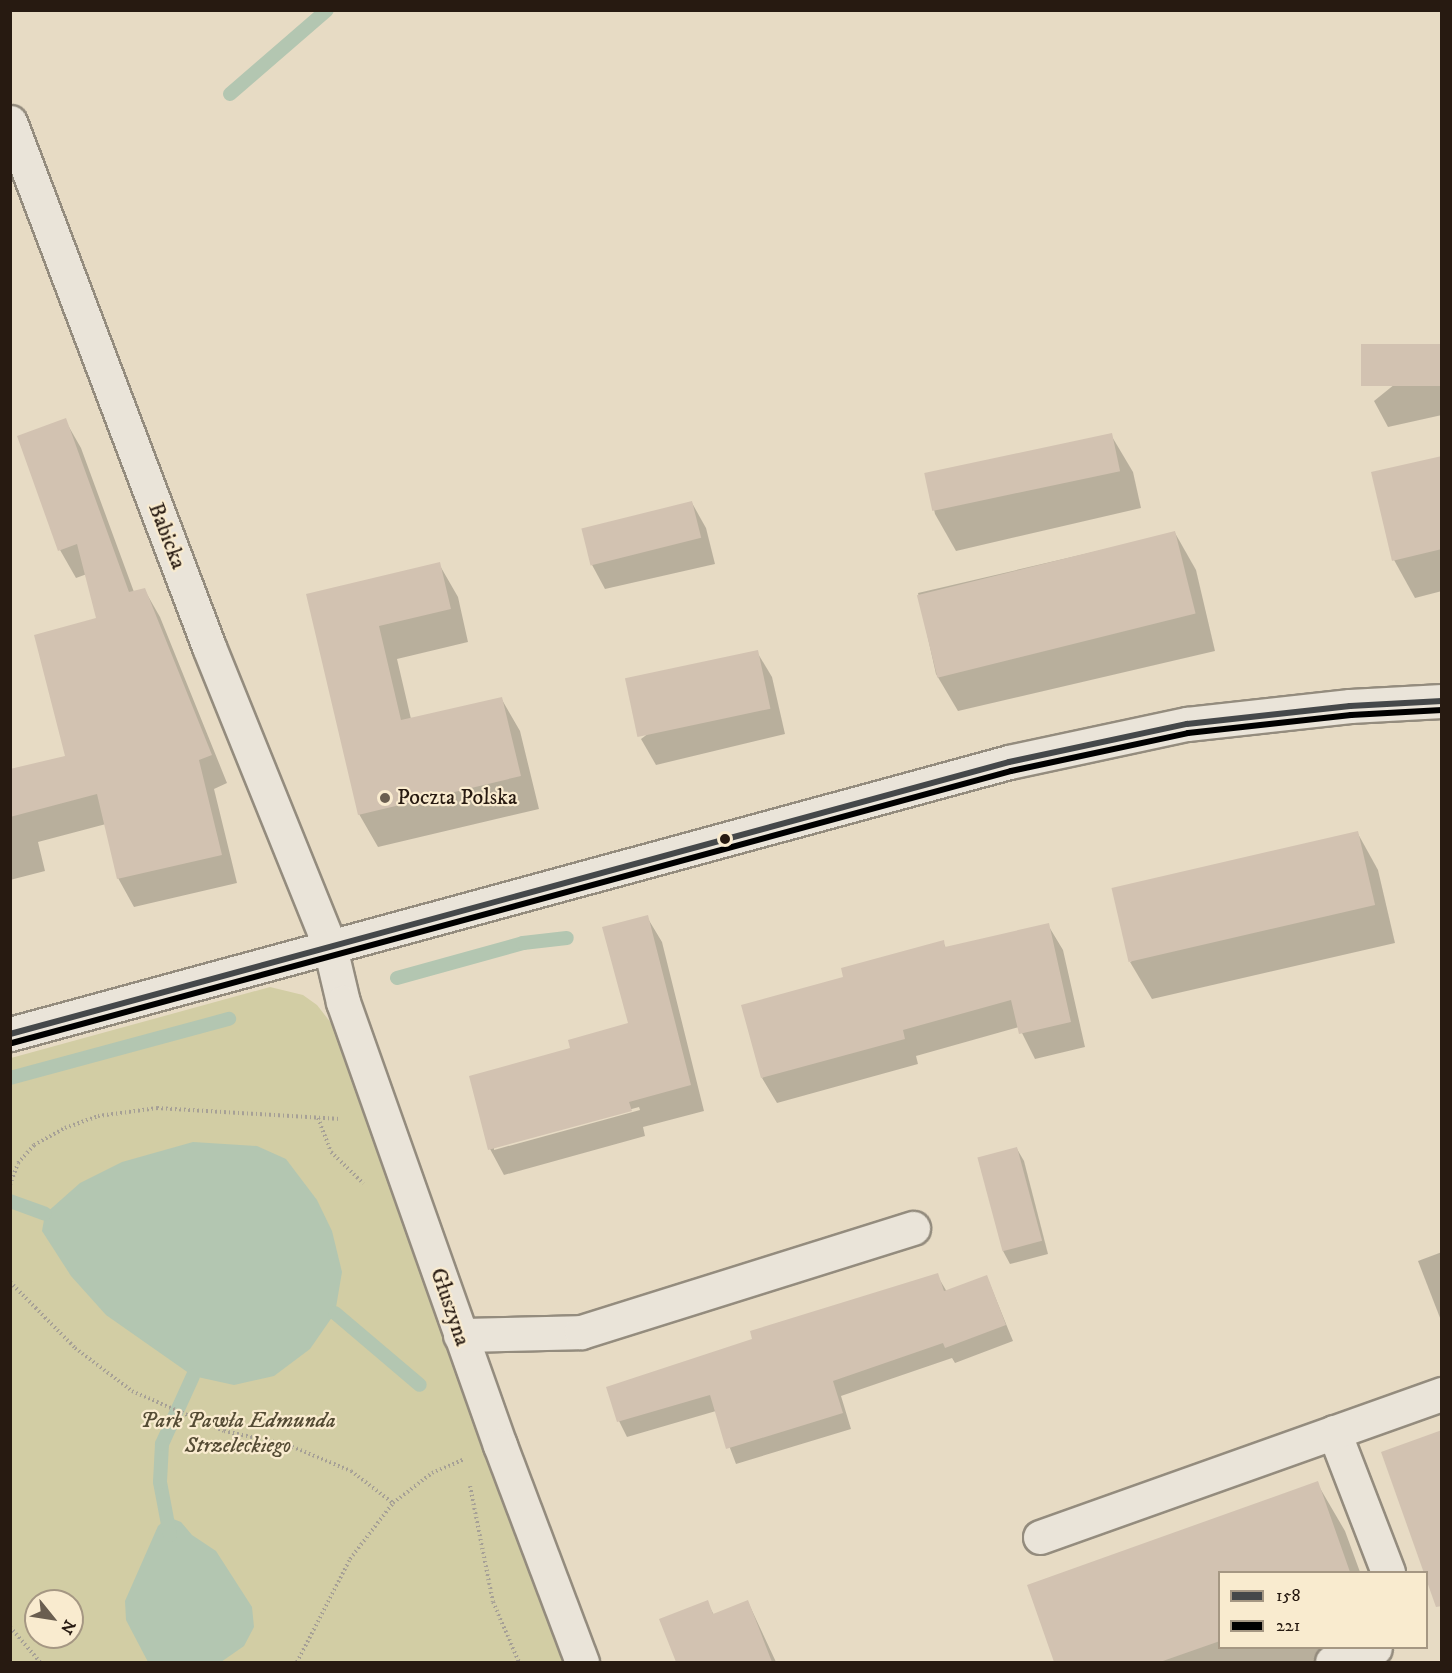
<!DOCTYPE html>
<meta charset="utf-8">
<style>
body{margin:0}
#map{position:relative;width:1452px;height:1673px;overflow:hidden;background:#e7dbc4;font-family:"IM FELL DW Pica",serif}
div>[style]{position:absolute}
.green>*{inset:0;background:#d2cda4}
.water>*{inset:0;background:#b3c6b1}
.shadow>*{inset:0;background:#0003}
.stream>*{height:14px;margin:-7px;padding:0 7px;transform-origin:7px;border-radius:7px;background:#b3c6b1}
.building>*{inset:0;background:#d2c2b1;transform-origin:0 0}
.path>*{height:4px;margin-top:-2px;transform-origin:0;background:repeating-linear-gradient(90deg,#a6a096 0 1.5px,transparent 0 4.5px)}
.roads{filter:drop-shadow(2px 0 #948c7e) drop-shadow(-2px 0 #948c7e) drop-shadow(0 2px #948c7e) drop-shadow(0 -2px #948c7e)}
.minor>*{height:33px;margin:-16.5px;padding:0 16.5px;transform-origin:16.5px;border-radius:16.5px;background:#eae4d9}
.bus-1>*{height:6px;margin:-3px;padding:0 3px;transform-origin:3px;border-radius:3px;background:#45484a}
.bus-2>*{height:6px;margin:-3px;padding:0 3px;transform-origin:3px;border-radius:3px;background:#000}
.dots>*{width:16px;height:16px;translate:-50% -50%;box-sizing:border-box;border:3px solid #f9ebcf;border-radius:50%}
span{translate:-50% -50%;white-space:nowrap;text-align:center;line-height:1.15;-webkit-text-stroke:4.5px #f9ebcf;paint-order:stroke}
.street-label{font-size:22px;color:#271a11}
.poi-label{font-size:22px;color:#271a11}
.left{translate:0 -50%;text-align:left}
.park-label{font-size:22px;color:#554c35;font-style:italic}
.frame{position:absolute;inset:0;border:12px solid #271a11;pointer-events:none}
.legend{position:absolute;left:1218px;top:1571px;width:210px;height:78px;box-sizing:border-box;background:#f9ebcf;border:2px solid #a59783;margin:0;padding:8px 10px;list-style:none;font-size:18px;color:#271a11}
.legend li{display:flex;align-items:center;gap:12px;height:30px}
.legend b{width:30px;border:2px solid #a59783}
.north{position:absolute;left:24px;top:1589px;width:60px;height:60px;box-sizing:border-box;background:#f9ebcf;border:2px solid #a59783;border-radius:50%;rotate:120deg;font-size:16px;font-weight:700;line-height:24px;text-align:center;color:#271a11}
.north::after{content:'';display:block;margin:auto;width:21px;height:27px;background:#6a5e50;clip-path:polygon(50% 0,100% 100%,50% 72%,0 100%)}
</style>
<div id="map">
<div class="green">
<i style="clip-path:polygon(evenodd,270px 987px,303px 995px,317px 1005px,338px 1032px,483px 1442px,566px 1662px,11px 1662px,11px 1058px,270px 987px,36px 1601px,72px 1601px,72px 1637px,36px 1637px,36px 1601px)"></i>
</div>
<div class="water">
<i style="clip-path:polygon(193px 1142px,257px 1146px,286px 1159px,317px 1200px,332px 1231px,342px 1272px,335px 1313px,310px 1349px,274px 1376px,234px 1385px,193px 1376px,106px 1315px,71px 1276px,42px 1231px,45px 1214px,80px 1183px,122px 1162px)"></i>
<i style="clip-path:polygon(168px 1517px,181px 1522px,192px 1535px,216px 1551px,252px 1607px,254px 1627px,244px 1646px,221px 1662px,148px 1662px,126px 1620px,125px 1601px,158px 1526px)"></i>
</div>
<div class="shadow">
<i style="clip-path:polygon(1442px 346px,1442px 415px,1388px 427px,1374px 401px)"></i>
<i style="clip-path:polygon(65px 420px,81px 448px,134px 592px,144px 589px,160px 617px,227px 783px,214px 789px,237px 883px,134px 907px,118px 878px,106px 824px,38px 842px,45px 871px,10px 880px,10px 771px,67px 757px,98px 619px,87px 574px,76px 578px,60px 550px,19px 437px)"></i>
<i style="clip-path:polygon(1111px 435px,1133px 472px,1141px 508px,956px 551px,935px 514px,927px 478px)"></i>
<i style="clip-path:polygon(1442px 457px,1442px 591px,1415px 598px,1394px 560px)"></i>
<i style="clip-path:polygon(692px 503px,706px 528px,715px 564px,605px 589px,591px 563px)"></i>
<i style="clip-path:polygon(1175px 533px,1196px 570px,1215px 651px,958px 711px,936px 674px,918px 593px)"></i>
<i style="clip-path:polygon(439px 564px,458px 597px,468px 642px,397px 659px,411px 719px,501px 698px,520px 731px,539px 809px,378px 847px,359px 814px,308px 595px)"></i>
<i style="clip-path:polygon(757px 652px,772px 677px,785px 734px,656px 765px,641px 739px)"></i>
<i style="clip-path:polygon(1357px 832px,1378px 870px,1395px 943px,1152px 999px,1130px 962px)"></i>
<i style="clip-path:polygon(evenodd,647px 917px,662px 942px,704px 1111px,643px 1127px,645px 1136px,504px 1175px,490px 1149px,572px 1050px,630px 1025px,647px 917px,639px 1107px,640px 1110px,494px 1150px,494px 1147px,639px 1107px)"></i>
<i style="clip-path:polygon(1048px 925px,1063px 950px,1085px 1047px,1035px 1059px,1019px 1027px,916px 1056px,918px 1064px,777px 1103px,762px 1078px,844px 978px,943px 942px,946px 948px)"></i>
<i style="clip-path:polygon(1017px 1149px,1024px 1161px,1048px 1254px,1010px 1264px,1003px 1251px)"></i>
<i style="clip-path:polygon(1442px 1252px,1442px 1323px,1418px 1261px)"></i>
<i style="clip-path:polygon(937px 1275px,947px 1292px,987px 1277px,1013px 1341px,955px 1363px,952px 1358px,841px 1396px,851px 1429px,736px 1464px,716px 1411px,627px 1437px,619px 1421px,754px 1340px)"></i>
<i style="clip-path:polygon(1317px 1483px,1345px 1531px,1360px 1572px,1220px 1572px,1220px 1648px,1364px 1648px,1322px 1662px,1056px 1662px,1029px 1586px)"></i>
<i style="clip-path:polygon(707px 1602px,714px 1615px,748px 1602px,776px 1662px,678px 1662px,661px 1620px)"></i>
</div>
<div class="stream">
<i style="left:230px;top:94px;width:128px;rotate:-40.9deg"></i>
<i style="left:397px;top:978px;width:131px;rotate:-15.5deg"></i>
<i style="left:523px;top:943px;width:44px;rotate:-6.5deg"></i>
<i style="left:10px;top:1078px;width:227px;rotate:-15.1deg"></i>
<i style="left:10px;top:1201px;width:37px;rotate:20deg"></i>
<i style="left:335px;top:1313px;width:111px;rotate:40.3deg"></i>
<i style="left:170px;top:1535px;width:54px;rotate:-100.7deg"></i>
<i style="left:160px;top:1482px;width:38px;rotate:-87deg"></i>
<i style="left:162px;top:1444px;width:75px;rotate:-65.5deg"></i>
</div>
<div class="building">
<i style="left:1442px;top:344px;width:42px;height:81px;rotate:90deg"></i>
<i style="clip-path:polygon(66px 418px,129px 592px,145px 588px,212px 755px,199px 760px,222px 855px,117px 879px,97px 794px,10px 817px,10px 769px,65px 756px,34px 635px,96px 618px,77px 544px,58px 551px,17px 436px)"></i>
<i style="left:1112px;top:433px;width:39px;height:192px;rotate:78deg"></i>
<i style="clip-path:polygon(1442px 456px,1442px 549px,1392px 561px,1371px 472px)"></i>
<i style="left:692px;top:501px;width:38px;height:114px;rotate:76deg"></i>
<i style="left:1175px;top:531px;width:85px;height:266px;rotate:76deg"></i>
<i style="clip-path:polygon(440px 562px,451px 609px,379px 626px,401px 720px,502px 697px,521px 776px,358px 815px,306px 594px)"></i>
<i style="left:758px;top:650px;width:60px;height:136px;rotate:78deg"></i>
<i style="left:1358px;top:831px;width:76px;height:253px;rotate:77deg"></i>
<i style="clip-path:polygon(648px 915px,691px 1085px,629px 1102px,632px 1111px,488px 1150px,469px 1076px,570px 1048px,568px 1040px,628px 1023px,602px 927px)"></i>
<i style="clip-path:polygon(1049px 923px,1071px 1022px,1019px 1034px,1011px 1000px,903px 1030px,905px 1039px,761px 1078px,741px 1005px,843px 977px,841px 968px,944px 940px,945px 947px)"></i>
<i style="left:1017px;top:1147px;width:97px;height:41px;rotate:75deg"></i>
<i style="clip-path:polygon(938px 1273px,944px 1291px,987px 1275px,1006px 1325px,945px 1348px,943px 1343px,833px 1381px,843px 1413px,726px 1449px,710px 1395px,617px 1422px,606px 1387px,752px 1339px,750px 1331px)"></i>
<i style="clip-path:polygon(1442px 1430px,1442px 1606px,1436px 1607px,1381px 1452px)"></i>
<i style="clip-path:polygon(1318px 1481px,1350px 1572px,1220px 1572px,1220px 1641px,1160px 1662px,1054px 1662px,1027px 1585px)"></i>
<i style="clip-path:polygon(708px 1600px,713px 1614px,748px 1600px,772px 1662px,676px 1662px,659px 1619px)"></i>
</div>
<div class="path">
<i style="left:318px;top:1118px;width:36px;rotate:69deg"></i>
<i style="left:331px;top:1152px;width:45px;rotate:44.1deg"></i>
<i style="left:10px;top:1185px;width:23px;rotate:-70deg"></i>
<i style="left:18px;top:1163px;width:24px;rotate:-48deg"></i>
<i style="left:34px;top:1145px;width:35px;rotate:-29deg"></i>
<i style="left:65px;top:1128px;width:35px;rotate:-20deg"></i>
<i style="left:98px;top:1116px;width:60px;rotate:-7.7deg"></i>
<i style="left:157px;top:1108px;width:184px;rotate:3.4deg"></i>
<i style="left:10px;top:1282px;width:93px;rotate:45.4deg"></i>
<i style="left:75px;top:1348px;width:71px;rotate:37deg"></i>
<i style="left:132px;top:1391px;width:100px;rotate:23.5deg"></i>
<i style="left:224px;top:1431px;width:66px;rotate:12.3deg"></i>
<i style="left:288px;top:1445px;width:68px;rotate:22.4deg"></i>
<i style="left:351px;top:1471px;width:53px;rotate:37.3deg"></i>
<i style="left:470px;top:1486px;width:118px;rotate:78.8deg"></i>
<i style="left:493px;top:1602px;width:65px;rotate:66.6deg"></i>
<i style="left:10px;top:1627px;width:46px;rotate:49.4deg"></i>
<i style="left:297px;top:1662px;width:116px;rotate:-62.8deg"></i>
<i style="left:350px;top:1559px;width:71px;rotate:-52.5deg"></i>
<i style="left:393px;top:1503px;width:49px;rotate:-37.6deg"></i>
<i style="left:432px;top:1473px;width:34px;rotate:-23deg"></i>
</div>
<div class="roads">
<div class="minor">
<i style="left:10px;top:122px;width:561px;rotate:69.24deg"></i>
<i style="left:209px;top:647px;width:323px;rotate:68deg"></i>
<i style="left:330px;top:947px;width:57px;rotate:76.7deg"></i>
<i style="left:343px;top:1002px;width:470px;rotate:70.5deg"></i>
<i style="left:500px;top:1445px;width:232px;rotate:69.3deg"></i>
<i style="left:10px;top:1034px;width:1035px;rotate:-15.23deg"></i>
<i style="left:1009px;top:762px;width:182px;rotate:-12.1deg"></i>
<i style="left:1187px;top:724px;width:164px;rotate:-6.3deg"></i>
<i style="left:1350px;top:706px;width:92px;rotate:-3.1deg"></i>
<i style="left:460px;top:1335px;width:121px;rotate:-1.4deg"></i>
<i style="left:581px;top:1332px;width:348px;rotate:-17.4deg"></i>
<i style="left:1334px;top:1432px;width:150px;rotate:68.9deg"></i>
<i style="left:1040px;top:1537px;width:427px;rotate:-19.6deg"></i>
<i style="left:1332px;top:1662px;width:45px;rotate:-18deg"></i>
</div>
</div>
<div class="bus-1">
<i style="left:10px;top:1034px;width:1035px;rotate:-15.23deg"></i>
<i style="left:1009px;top:762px;width:182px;rotate:-12.1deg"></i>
<i style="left:1187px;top:724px;width:164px;rotate:-6.3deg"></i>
<i style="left:1350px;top:706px;width:92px;rotate:-3.1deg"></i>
</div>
<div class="bus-2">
<i style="left:12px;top:1043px;width:1035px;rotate:-15.23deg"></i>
<i style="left:1011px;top:771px;width:181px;rotate:-12.1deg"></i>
<i style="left:1188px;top:733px;width:164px;rotate:-6.3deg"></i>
<i style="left:1351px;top:715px;width:91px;rotate:-3.1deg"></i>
</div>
<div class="dots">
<i style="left:385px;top:798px;background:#6a5e50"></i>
<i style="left:725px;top:839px;background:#271a11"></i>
</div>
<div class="street-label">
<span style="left:167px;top:536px;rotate:69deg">Babicka</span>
<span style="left:450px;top:1307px;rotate:71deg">Głuszyna</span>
</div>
<div class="poi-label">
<span class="left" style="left:397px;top:798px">Poczta Polska</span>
</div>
<div class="park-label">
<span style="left:238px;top:1433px">Park Pawła Edmunda<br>Strzeleckiego</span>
</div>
<div class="frame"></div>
<ul class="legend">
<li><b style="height:8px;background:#45484a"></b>158</li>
<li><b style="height:8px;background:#000"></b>221</li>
</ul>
<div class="north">N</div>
</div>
